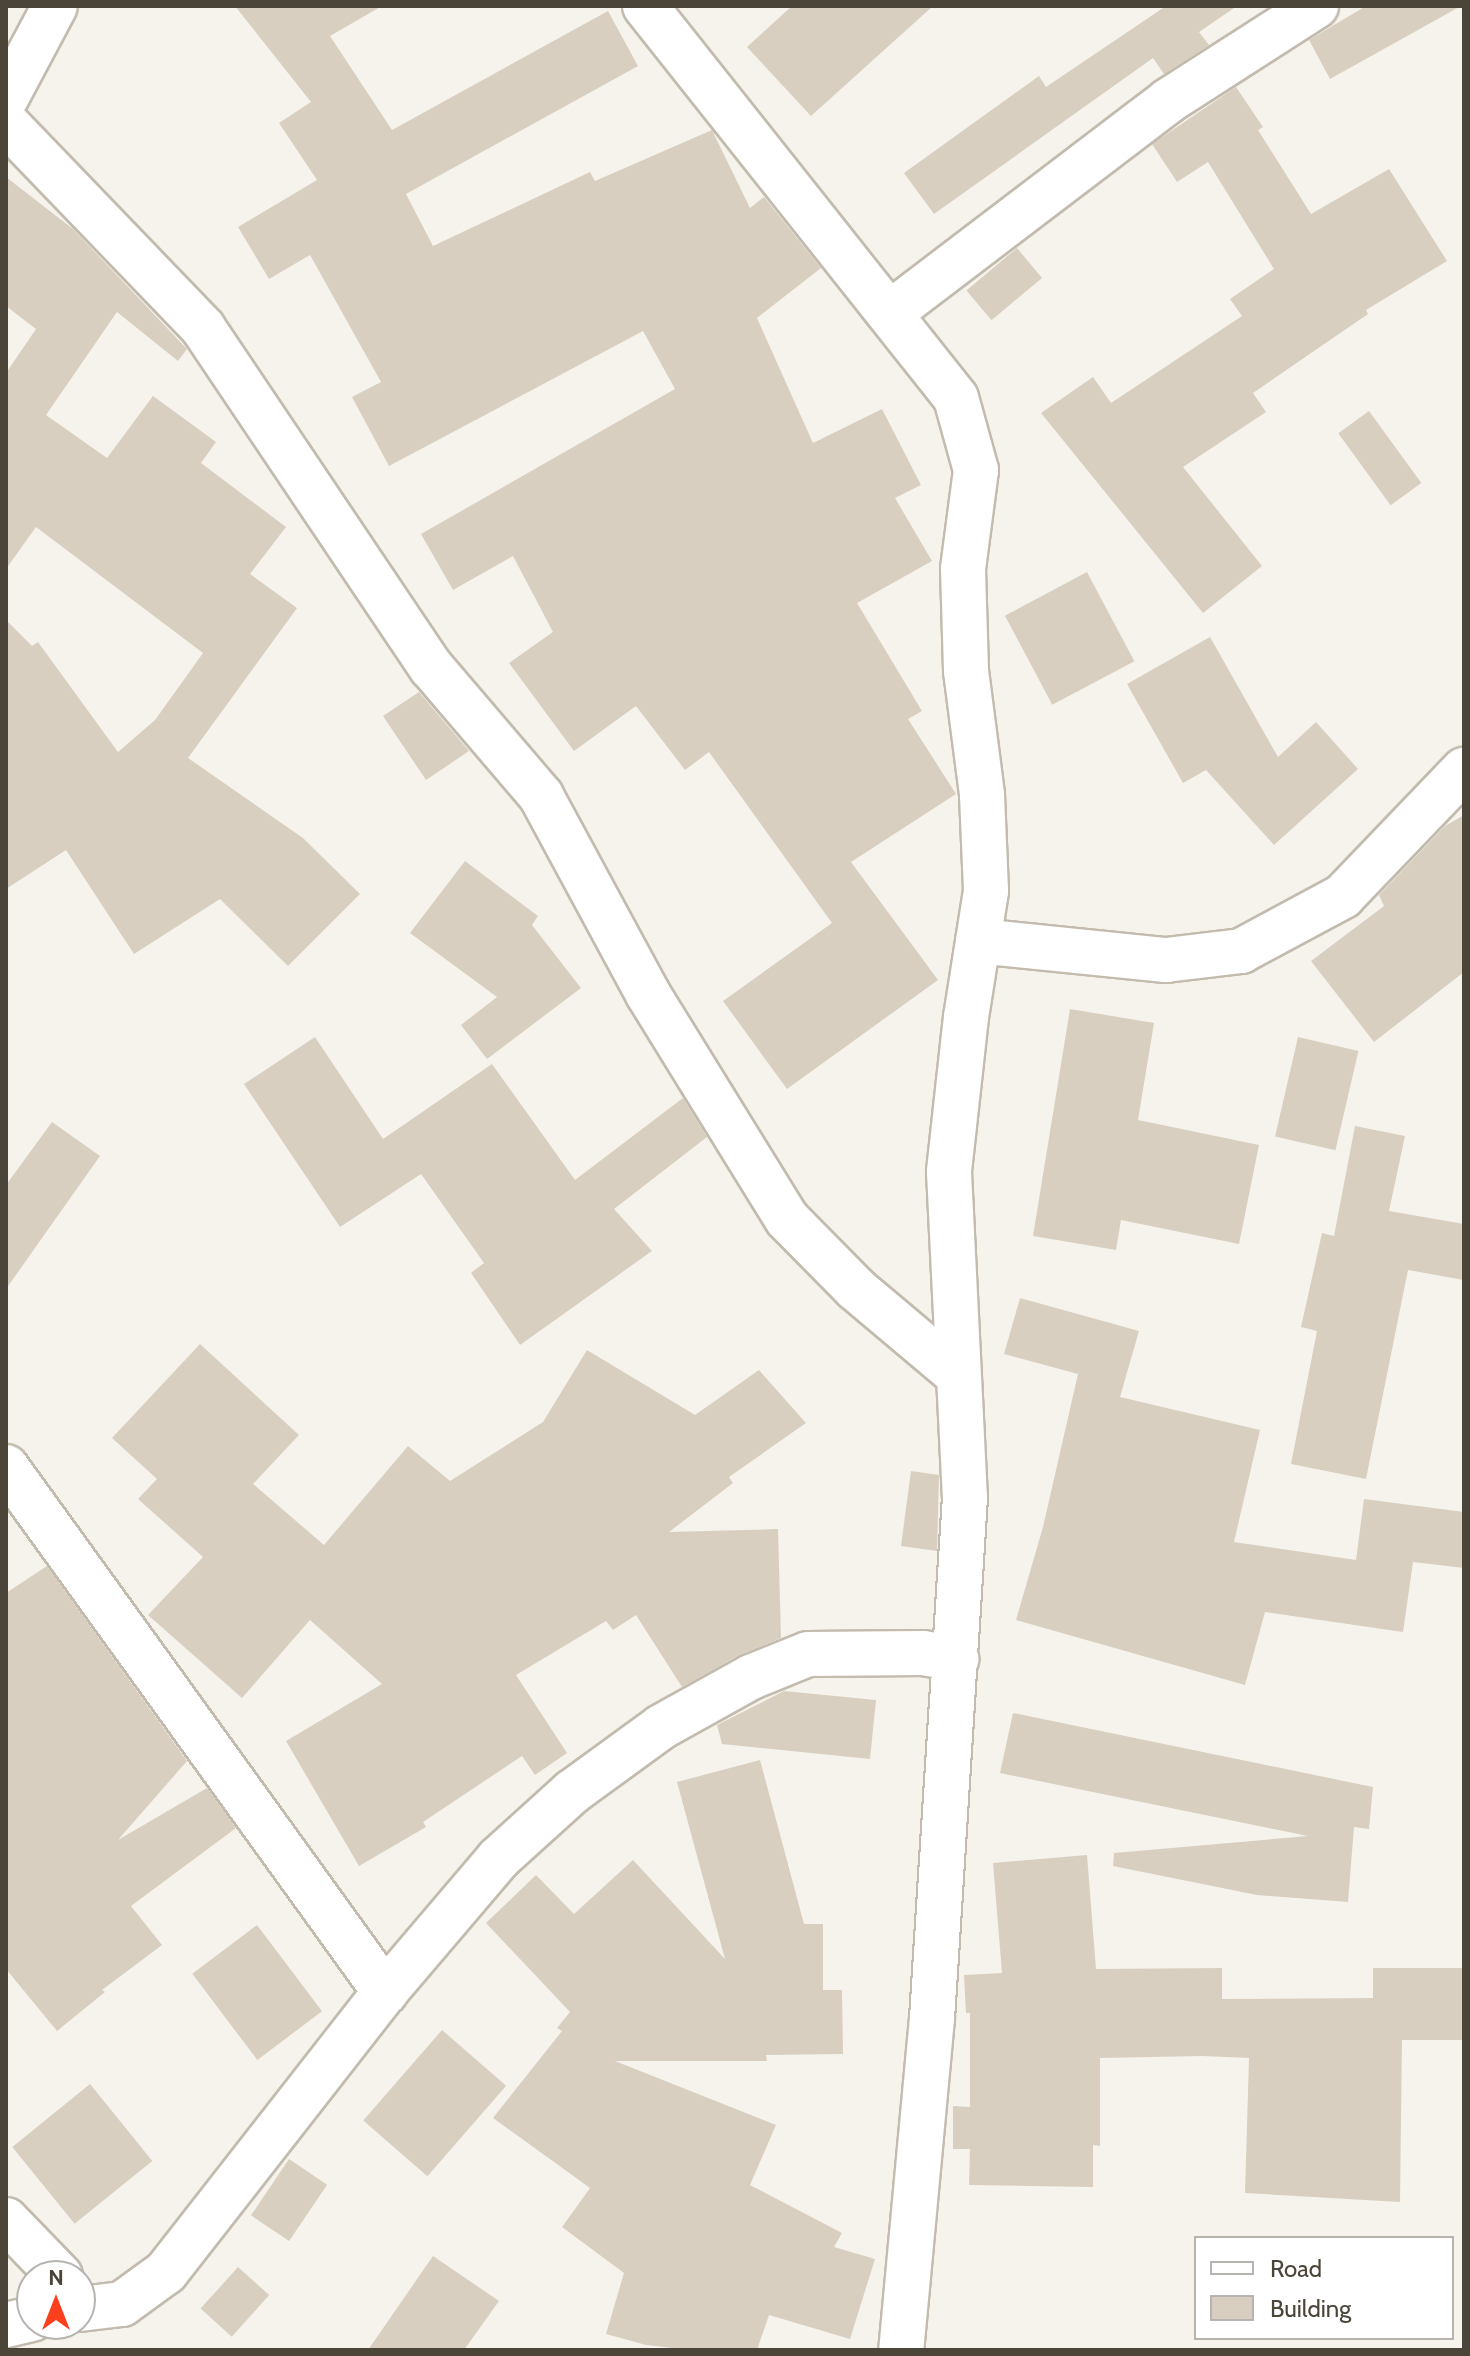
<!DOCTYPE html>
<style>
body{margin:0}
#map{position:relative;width:1470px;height:2356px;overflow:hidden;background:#f6f3ec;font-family:Cabin,sans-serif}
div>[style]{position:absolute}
.building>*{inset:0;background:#d8cfc1;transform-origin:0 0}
.roads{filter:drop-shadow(2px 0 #c2bbae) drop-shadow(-2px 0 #c2bbae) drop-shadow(0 2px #c2bbae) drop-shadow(0 -2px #c2bbae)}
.street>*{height:44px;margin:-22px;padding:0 22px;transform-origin:22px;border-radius:22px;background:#fff}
span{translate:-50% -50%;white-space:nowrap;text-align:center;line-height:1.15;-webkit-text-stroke:8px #fff;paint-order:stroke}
.frame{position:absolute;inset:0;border:8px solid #4b4439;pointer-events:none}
.legend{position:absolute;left:1194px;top:2236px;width:260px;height:104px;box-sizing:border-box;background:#fff;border:2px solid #b7b4b0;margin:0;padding:10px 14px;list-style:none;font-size:24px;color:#4b4439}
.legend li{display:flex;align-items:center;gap:16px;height:40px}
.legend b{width:40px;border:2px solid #b7b4b0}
.north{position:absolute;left:16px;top:2260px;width:80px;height:80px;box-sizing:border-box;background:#fff;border:2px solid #b7b4b0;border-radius:50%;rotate:0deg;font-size:22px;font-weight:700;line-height:32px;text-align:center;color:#4b4439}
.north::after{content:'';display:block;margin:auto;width:28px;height:36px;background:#fc3f1d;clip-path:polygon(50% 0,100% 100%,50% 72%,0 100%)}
</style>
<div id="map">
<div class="building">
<i style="clip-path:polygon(235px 6px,382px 6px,330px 36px,392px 130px,608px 11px,638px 66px,406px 194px,433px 246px,590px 172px,595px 181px,712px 130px,750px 208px,764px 197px,821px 268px,757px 318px,813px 443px,882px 409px,921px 485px,895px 498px,932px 561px,857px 603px,922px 711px,908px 719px,956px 794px,851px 862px,938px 980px,787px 1089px,723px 1001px,832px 923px,709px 752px,685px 770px,636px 706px,574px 751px,509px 663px,553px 632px,513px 556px,453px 590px,421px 534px,675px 389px,643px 331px,389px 466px,352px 397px,381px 382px,310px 255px,269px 279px,238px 227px,317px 180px,279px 123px,311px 102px)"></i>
<i style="clip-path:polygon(792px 6px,933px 6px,811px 116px,747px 47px)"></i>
<i style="clip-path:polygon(1166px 6px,1237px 6px,1199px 32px,1209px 45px,1164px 74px,1153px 58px,934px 214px,904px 173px,1039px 76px,1046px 87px)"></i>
<i style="clip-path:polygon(1366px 6px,1461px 6px,1330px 79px,1309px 40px)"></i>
<i style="clip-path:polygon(1236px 87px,1263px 127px,1258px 130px,1311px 214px,1389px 169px,1447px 261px,1366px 310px,1368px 314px,1253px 393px,1266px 412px,1183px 467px,1262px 566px,1203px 613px,1041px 413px,1093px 377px,1111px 403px,1242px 316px,1230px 299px,1274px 269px,1208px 162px,1177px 182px,1152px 144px)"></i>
<i style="clip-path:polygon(6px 177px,73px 229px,187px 349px,178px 361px,117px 312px,46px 415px,107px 458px,153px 396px,216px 442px,201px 463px,286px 527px,250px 574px,297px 608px,188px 758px,303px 838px,360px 894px,288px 966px,220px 899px,134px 954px,66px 850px,6px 889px,6px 620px,32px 646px,38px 642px,118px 752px,155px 720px,203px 653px,36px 527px,6px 569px,6px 373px,36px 329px,6px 306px)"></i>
<i style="left:1017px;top:248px;width:39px;height:66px;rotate:50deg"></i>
<i style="left:1369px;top:411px;width:89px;height:38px;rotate:54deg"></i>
<i style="left:1087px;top:572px;width:101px;height:93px;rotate:62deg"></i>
<i style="clip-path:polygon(1210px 637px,1278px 757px,1316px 722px,1358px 769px,1274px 845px,1206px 770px,1183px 783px,1127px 684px)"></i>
<i style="clip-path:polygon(419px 692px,469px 751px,426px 780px,383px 716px)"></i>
<i style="clip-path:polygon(1464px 815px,1464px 972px,1374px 1042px,1311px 961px,1384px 906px,1379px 895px,1445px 826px)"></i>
<i style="clip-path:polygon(465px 861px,538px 916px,532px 925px,581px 988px,487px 1059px,461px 1025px,497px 997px,410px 933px)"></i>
<i style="clip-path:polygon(1070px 1009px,1154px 1023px,1138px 1120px,1259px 1145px,1239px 1244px,1121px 1220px,1116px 1250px,1033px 1236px)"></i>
<i style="clip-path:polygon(315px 1037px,383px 1139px,492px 1064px,575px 1180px,683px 1098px,707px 1137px,614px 1209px,652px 1251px,520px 1345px,471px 1273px,484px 1263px,421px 1174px,340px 1227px,244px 1084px)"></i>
<i style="left:1298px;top:1037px;width:62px;height:102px;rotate:13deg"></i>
<i style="clip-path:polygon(52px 1122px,100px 1156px,6px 1289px,6px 1185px)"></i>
<i style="clip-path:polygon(1355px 1126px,1405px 1136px,1389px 1211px,1464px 1224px,1464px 1280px,1408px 1270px,1366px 1479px,1291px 1464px,1317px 1331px,1301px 1327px,1322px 1233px,1334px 1236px)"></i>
<i style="clip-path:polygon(1020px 1298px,1139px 1331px,1120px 1397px,1260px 1430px,1234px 1542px,1356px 1560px,1364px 1499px,1464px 1512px,1464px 1568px,1413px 1562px,1403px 1632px,1265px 1612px,1245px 1685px,1016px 1620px,1043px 1527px,1078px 1374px,1004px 1354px)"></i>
<i style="clip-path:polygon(200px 1344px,299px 1435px,253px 1484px,324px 1545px,408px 1446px,450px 1481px,543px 1422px,587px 1350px,695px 1415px,759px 1370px,806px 1423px,729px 1477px,733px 1483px,669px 1532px,778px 1529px,781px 1638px,739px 1655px,682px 1687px,636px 1615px,613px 1630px,606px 1621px,516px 1675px,567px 1753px,535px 1775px,522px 1756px,423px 1822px,426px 1827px,359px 1866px,286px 1741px,382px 1684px,310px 1620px,242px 1698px,148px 1615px,203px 1557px,138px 1499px,157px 1479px,112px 1438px)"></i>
<i style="clip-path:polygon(911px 1471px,939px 1475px,937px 1551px,901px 1546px)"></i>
<i style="clip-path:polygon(47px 1566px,187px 1761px,118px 1840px,207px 1788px,236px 1828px,131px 1906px,162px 1945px,102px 1990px,105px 1992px,57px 2031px,6px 1969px,6px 1593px)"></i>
<i style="clip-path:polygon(784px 1691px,876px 1700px,870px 1759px,722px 1744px,717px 1725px)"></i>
<i style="clip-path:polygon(1013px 1713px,1373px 1787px,1369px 1829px,1354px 1827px,1348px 1902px,1257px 1895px,1113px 1866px,1114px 1853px,1308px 1836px,1000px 1773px)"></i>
<i style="clip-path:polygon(760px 1760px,804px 1924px,823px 1924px,823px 1990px,842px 1990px,843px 2054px,766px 2055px,767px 2061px,615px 2061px,776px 2125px,750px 2185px,842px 2233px,834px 2247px,875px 2259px,850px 2339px,769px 2315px,757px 2350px,691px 2350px,646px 2345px,606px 2334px,624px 2273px,562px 2227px,590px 2188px,493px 2118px,562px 2031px,557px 2028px,570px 2012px,486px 1923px,536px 1875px,574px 1914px,633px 1860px,725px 1959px,677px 1782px)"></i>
<i style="clip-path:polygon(1087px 1855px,1096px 1969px,1222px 1968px,1222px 1999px,1373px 1998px,1373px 1968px,1464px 1968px,1464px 2040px,1402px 2040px,1400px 2202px,1245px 2193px,1249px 2058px,1203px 2056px,1100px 2058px,1100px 2146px,1093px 2145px,1093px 2187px,969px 2185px,970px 2149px,953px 2149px,953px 2106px,970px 2107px,970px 2013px,966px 2013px,964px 1975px,1002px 1973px,993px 1863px)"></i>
<i style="left:257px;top:1925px;width:108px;height:81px;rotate:53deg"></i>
<i style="left:442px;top:2030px;width:85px;height:120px;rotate:41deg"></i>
<i style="left:90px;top:2084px;width:99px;height:100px;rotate:51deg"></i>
<i style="left:289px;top:2159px;width:46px;height:68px;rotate:34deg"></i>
<i style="clip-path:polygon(433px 2256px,499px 2301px,464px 2350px,368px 2350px)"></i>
<i style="left:238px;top:2267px;width:42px;height:56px;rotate:42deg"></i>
</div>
<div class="roads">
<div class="street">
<i style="left:645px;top:6px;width:500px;rotate:51.57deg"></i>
<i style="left:956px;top:398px;width:75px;rotate:74.5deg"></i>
<i style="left:976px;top:470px;width:100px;rotate:97.5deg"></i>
<i style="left:963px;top:569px;width:102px;rotate:88.3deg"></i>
<i style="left:966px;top:671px;width:125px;rotate:82.6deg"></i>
<i style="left:982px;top:795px;width:96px;rotate:87.6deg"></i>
<i style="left:986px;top:891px;width:128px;rotate:99deg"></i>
<i style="left:966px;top:1017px;width:156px;rotate:96.3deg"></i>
<i style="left:949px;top:1172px;width:325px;rotate:87.2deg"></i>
<i style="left:965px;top:1497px;width:522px;rotate:93.62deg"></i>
<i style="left:932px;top:2018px;width:333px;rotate:95.3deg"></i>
<i style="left:6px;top:98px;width:104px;rotate:-62deg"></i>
<i style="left:6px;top:123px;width:284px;rotate:46.1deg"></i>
<i style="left:203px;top:328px;width:409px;rotate:56.1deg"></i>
<i style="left:431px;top:667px;width:170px;rotate:49.5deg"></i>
<i style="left:541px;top:796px;width:225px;rotate:61.6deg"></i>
<i style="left:648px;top:994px;width:264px;rotate:58.3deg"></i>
<i style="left:787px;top:1219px;width:98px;rotate:45.4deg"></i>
<i style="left:856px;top:1289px;width:132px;rotate:40.1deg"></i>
<i style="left:890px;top:313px;width:350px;rotate:-37.3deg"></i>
<i style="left:1168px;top:101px;width:176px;rotate:-32.7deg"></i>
<i style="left:978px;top:941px;width:189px;rotate:5.8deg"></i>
<i style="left:1166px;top:960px;width:76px;rotate:-6.8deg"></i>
<i style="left:1241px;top:951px;width:116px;rotate:-28.3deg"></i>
<i style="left:1343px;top:896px;width:175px;rotate:-46.2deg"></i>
<i style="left:6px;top:1467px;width:648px;rotate:54.17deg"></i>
<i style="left:6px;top:2220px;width:78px;rotate:46deg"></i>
<i style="left:80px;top:2309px;width:42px;rotate:-6.8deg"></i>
<i style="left:122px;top:2304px;width:54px;rotate:-36deg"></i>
<i style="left:166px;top:2272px;width:355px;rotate:-52deg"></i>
<i style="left:385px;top:1992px;width:175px;rotate:-49.6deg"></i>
<i style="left:498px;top:1859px;width:100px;rotate:-42.2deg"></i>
<i style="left:572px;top:1792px;width:110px;rotate:-36.1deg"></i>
<i style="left:661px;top:1727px;width:103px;rotate:-29.1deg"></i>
<i style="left:751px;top:1677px;width:61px;rotate:-22deg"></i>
<i style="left:808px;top:1654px;width:115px;rotate:-0.5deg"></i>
<i style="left:923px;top:1653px;width:34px;rotate:10deg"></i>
<i style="left:6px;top:2325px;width:27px;rotate:-13deg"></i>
</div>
</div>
<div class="frame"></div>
<ul class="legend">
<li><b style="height:10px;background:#fff"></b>Road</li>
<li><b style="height:22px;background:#d8cfc1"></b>Building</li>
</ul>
<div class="north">N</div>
</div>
